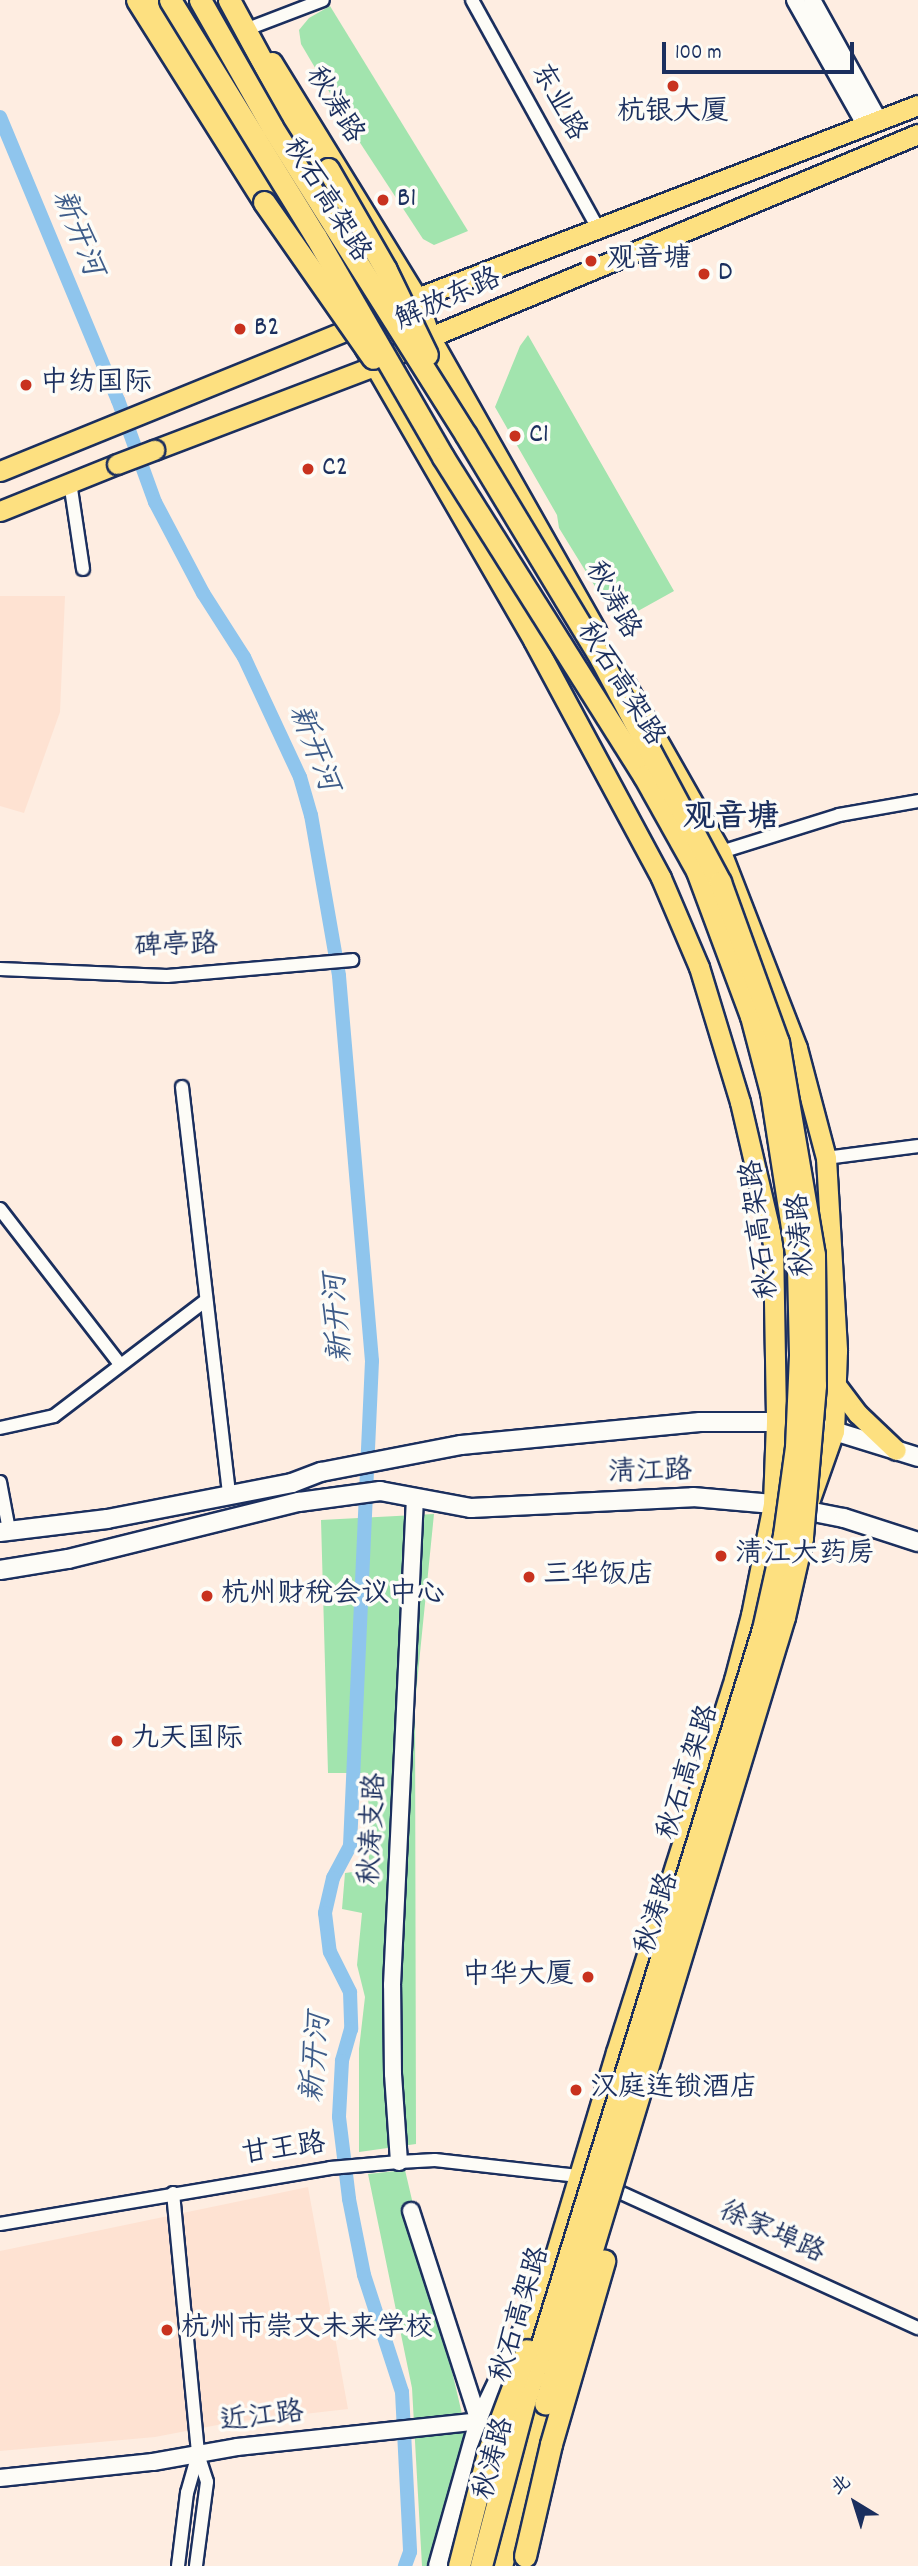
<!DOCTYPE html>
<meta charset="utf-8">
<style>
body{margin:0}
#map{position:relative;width:918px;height:2566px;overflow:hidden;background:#feede1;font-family:Dekko,"LXGW WenKai TC",sans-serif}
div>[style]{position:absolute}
.built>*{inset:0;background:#fee2d2}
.green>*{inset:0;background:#a2e4ae}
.canal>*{height:14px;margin:-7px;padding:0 7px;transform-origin:7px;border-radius:7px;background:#8fc5ed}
.roads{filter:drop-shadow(2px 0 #1b2f5e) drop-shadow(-2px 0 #1b2f5e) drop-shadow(0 2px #1b2f5e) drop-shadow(0 -2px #1b2f5e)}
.minor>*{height:12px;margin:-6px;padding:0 6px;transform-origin:6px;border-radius:6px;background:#fdfcf7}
.tertiary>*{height:16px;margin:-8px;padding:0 8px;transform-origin:8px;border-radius:8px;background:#fdfcf7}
.secondary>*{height:18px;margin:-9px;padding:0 9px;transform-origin:9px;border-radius:9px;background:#fdfcf7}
.primary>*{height:19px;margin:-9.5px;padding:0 9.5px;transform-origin:9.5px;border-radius:9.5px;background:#fde080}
.trunk>*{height:21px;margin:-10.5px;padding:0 10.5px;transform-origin:10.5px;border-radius:10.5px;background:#fde080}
.bridges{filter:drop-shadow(2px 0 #1b2f5e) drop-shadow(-2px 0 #1b2f5e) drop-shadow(0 2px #1b2f5e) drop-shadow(0 -2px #1b2f5e)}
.primary-bridge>*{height:19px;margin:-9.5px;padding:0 9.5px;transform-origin:9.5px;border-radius:9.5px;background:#fde080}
.trunk-bridge>*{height:21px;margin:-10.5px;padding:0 10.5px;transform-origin:10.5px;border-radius:10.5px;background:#fde080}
.dots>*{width:19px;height:19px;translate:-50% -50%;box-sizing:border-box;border:4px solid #fdfcf7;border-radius:50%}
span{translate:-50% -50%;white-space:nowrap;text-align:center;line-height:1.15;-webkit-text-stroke:7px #fdfcf7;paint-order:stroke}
.street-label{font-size:28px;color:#1b2f5e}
.poi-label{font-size:28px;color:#1b2f5e}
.left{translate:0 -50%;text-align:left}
.right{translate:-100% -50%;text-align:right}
.water-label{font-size:30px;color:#3e5c89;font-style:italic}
.quarter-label{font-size:32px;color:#1b2f5e;font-weight:700}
.north{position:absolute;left:820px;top:2468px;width:70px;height:70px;-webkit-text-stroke:5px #fdfcf7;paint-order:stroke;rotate:322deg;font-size:19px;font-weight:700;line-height:28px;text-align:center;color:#1b2f5e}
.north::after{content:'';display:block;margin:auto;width:24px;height:32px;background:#1b2f5e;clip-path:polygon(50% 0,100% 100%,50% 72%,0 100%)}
.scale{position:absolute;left:662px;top:42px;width:192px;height:32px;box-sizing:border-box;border:4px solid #1b2f5e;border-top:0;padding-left:9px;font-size:21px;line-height:24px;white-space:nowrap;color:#1b2f5e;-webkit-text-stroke:5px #fdfcf7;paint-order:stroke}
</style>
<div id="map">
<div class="built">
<i style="clip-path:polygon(0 596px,65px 596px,60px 712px,24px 813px,0 806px)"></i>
<i style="clip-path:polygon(308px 2187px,348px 2409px,233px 2422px,155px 2437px,0 2451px,0 2251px)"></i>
</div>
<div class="green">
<i style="clip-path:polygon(330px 6px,468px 231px,434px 245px,423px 239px,353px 132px,301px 44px,299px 30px,309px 18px)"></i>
<i style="clip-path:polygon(528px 335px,674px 591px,629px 616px,617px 619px,599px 593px,559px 528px,557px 515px,495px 407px,520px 346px)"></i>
<i style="clip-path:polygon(434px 1514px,415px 1703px,416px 2144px,359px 2152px,359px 2049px,365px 1997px,357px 1965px,362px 1913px,342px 1909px,345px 1873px,369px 1870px,368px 1773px,328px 1773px,321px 1520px)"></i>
<i style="clip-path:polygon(405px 2170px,462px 2414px,477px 2505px,467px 2566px,422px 2566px,412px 2388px,368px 2174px)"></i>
</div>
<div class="canal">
<i style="left:0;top:117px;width:307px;rotate:67.4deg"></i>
<i style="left:118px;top:400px;width:109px;rotate:70.1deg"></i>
<i style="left:155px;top:502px;width:103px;rotate:62.2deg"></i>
<i style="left:203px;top:593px;width:76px;rotate:57.4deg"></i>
<i style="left:244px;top:657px;width:132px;rotate:65deg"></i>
<i style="left:300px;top:777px;width:40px;rotate:74deg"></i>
<i style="left:311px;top:815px;width:163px;rotate:80.1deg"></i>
<i style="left:339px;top:976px;width:386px;rotate:85.1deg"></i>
<i style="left:372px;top:1361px;width:485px;rotate:92.6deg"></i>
<i style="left:350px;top:1846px;width:36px;rotate:118deg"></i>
<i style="left:333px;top:1878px;width:36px;rotate:103deg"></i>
<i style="left:325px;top:1913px;width:39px;rotate:83deg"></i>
<i style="left:330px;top:1952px;width:45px;rotate:63.4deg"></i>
<i style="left:350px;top:1992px;width:37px;rotate:88deg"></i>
<i style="left:351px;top:2029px;width:33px;rotate:106deg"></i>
<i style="left:342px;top:2061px;width:56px;rotate:93.1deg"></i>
<i style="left:339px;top:2117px;width:83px;rotate:83deg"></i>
<i style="left:349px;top:2199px;width:77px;rotate:78.8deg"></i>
<i style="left:364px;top:2275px;width:123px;rotate:72deg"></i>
<i style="left:402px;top:2392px;width:160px;rotate:87.1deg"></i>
<i style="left:410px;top:2552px;width:15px;rotate:110deg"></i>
</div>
<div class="roads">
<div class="minor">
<i style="left:472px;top:0;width:263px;rotate:61.1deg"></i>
<i style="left:250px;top:28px;width:78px;rotate:-21deg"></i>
<i style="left:70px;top:482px;width:88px;rotate:81.5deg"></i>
<i style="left:721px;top:852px;width:124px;rotate:-17.4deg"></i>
<i style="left:839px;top:815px;width:80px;rotate:-10deg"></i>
<i style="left:0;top:969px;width:167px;rotate:2.4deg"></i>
<i style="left:167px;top:976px;width:186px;rotate:-4.9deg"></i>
<i style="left:182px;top:1087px;width:411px;rotate:83.4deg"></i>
<i style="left:826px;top:1158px;width:93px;rotate:-7.4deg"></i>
<i style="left:0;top:1209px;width:196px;rotate:52.3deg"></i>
<i style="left:0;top:1428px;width:55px;rotate:-12.5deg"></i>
<i style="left:54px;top:1416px;width:191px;rotate:-37.3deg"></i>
<i style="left:0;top:1482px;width:49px;rotate:79.4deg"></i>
<i style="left:606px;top:2186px;width:343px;rotate:24.5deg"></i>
<i style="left:173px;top:2193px;width:262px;rotate:84.5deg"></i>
<i style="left:198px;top:2454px;width:29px;rotate:72deg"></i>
<i style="left:207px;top:2482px;width:85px;rotate:97.5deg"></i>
<i style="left:0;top:2224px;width:335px;rotate:-9.6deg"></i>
<i style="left:330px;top:2168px;width:69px;rotate:-5deg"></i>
<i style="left:399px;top:2162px;width:36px;rotate:-3deg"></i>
<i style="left:435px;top:2160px;width:144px;rotate:6.4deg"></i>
<i style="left:178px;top:2566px;width:74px;rotate:-83deg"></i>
<i style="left:187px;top:2493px;width:41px;rotate:-74.2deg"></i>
</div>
<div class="tertiary">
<i style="left:795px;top:0;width:145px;rotate:60.6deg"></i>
<i style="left:812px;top:0;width:138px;rotate:61deg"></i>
<i style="left:399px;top:2162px;width:88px;rotate:-93.9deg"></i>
<i style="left:393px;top:2074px;width:89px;rotate:-90.6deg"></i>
<i style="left:392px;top:1985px;width:487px;rotate:-87.3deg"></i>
<i style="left:411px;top:2211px;width:221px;rotate:72.1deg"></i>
<i style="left:0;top:2478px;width:154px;rotate:-6deg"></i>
<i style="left:153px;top:2462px;width:85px;rotate:-10.1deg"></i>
<i style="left:237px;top:2447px;width:243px;rotate:-6.1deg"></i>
<i style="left:479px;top:2421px;width:11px;rotate:15deg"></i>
</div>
<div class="secondary">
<i style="left:0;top:1532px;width:108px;rotate:-6.9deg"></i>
<i style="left:107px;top:1519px;width:188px;rotate:-11deg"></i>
<i style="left:292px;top:1483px;width:31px;rotate:-21deg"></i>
<i style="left:321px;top:1472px;width:143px;rotate:-10.9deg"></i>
<i style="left:461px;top:1445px;width:240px;rotate:-5.5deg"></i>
<i style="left:700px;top:1422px;width:76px"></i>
<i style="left:776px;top:1422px;width:59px;rotate:8.8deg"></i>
<i style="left:834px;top:1431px;width:88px;rotate:17.2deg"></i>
<i style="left:0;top:1570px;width:69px;rotate:-9.2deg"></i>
<i style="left:68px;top:1559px;width:238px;rotate:-13.9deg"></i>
<i style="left:299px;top:1502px;width:82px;rotate:-7.7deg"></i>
<i style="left:380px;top:1491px;width:93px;rotate:10.6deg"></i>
<i style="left:471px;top:1508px;width:222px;rotate:-2.8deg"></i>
<i style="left:693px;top:1497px;width:80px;rotate:5deg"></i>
<i style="left:773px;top:1504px;width:72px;rotate:11.2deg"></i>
<i style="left:844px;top:1518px;width:78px;rotate:18deg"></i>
<i style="left:438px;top:2566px;width:151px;rotate:-74.2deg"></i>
<i style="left:479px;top:2421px;width:125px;rotate:-64.5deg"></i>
</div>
<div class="primary">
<i style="left:152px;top:0;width:279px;rotate:58.2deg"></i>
<i style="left:272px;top:62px;width:277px;rotate:58.4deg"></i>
<i style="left:417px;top:298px;width:41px;rotate:71.6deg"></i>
<i style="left:430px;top:337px;width:338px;rotate:60.5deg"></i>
<i style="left:364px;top:347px;width:338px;rotate:60deg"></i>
<i style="left:533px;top:640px;width:270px;rotate:61.7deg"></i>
<i style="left:661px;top:878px;width:97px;rotate:66.9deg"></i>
<i style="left:699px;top:967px;width:141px;rotate:73.1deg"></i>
<i style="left:740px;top:1102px;width:146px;rotate:76.9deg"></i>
<i style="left:773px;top:1244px;width:178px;rotate:89deg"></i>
<i style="left:776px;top:1422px;width:82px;rotate:92.1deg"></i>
<i style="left:773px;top:1504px;width:113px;rotate:101.2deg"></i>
<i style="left:751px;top:1615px;width:67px;rotate:104.7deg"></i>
<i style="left:734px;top:1680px;width:390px;rotate:107.6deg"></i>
<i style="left:616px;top:2052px;width:328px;rotate:106.7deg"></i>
<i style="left:154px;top:450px;width:235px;rotate:-20.9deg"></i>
<i style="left:374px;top:366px;width:63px;rotate:-27.4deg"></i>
<i style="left:430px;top:337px;width:529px;rotate:-22.59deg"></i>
<i style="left:0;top:471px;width:381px;rotate:-22.1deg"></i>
<i style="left:353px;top:328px;width:71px;rotate:-25.1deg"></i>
<i style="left:417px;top:298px;width:537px;rotate:-21.07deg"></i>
<i style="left:0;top:511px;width:126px;rotate:-21.9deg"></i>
<i style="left:626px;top:685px;width:192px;rotate:60.4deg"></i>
<i style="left:721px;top:852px;width:210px;rotate:68.8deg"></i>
<i style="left:797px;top:1048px;width:114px;rotate:75.2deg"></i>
<i style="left:826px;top:1158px;width:193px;rotate:86.7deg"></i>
<i style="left:837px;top:1351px;width:80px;rotate:92.1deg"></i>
<i style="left:834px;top:1431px;width:72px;rotate:109.4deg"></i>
<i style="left:836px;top:1385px;width:36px;rotate:53deg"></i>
<i style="left:858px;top:1414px;width:52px;rotate:43.5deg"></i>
</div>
<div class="trunk">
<i style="left:137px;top:0;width:239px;rotate:57.8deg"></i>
<i style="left:229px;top:0;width:128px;rotate:61.6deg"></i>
<i style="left:290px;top:113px;width:68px;rotate:55.8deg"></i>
<i style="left:501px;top:2566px;width:168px;rotate:-74.8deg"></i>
</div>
</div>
<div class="bridges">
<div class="primary-bridge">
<i style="left:117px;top:464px;width:40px;rotate:-21deg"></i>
</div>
<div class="trunk-bridge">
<i style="left:170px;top:0;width:278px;rotate:58.4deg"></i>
<i style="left:316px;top:237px;width:254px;rotate:60deg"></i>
<i style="left:443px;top:457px;width:377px;rotate:57.8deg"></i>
<i style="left:644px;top:776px;width:109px;rotate:60.8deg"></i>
<i style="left:697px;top:871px;width:155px;rotate:69.6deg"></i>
<i style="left:751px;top:1016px;width:79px;rotate:75.3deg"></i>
<i style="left:771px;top:1092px;width:176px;rotate:81.2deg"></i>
<i style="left:798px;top:1266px;width:89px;rotate:88.7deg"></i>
<i style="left:800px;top:1355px;width:92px;rotate:92.5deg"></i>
<i style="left:796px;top:1447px;width:89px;rotate:97.8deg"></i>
<i style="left:784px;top:1535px;width:96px;rotate:102.6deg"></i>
<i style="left:763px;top:1629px;width:806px;rotate:107.18deg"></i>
<i style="left:525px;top:2399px;width:173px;rotate:104.8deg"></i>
<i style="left:200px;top:0;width:146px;rotate:60.4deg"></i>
<i style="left:272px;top:127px;width:364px;rotate:57.8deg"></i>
<i style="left:466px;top:435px;width:262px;rotate:58.9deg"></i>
<i style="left:601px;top:659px;width:253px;rotate:61.9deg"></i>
<i style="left:720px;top:882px;width:170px;rotate:70.1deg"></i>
<i style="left:778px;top:1042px;width:215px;rotate:80.4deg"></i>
<i style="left:814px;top:1254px;width:131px;rotate:89.6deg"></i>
<i style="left:815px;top:1385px;width:154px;rotate:94.9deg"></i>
<i style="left:802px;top:1538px;width:81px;rotate:102.8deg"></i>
<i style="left:784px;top:1617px;width:822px;rotate:106.89deg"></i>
<i style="left:328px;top:169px;width:116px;rotate:60.1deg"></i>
<i style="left:386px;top:270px;width:94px;rotate:64.2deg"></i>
<i style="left:264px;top:202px;width:190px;rotate:55.1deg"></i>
<i style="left:525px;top:2556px;width:115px;rotate:-76.9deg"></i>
<i style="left:551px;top:2444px;width:191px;rotate:-73.8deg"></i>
<i style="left:459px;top:2566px;width:117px;rotate:-75.6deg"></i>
<i style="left:488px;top:2453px;width:110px;rotate:-69.3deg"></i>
</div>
</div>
<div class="dots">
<i style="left:673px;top:86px;background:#c8321e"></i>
<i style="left:383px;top:200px;background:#c8321e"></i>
<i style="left:591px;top:261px;background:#c8321e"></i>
<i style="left:704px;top:274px;background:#c8321e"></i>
<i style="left:240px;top:329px;background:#c8321e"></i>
<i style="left:26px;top:385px;background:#c8321e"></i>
<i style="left:515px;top:436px;background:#c8321e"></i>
<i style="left:308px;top:469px;background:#c8321e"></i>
<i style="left:721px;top:1556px;background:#c8321e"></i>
<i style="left:529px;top:1577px;background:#c8321e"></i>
<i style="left:207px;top:1596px;background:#c8321e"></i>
<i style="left:117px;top:1741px;background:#c8321e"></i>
<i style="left:588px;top:1977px;background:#c8321e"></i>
<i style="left:576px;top:2090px;background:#c8321e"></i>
<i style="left:167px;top:2330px;background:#c8321e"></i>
</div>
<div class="street-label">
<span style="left:557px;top:103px;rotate:61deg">东业路</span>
<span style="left:333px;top:106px;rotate:58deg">秋涛路</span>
<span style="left:325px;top:201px;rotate:58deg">秋石高架路</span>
<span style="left:449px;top:301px;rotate:-24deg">解放东路</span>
<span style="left:611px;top:601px;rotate:61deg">秋涛路</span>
<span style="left:619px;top:685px;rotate:58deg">秋石高架路</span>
<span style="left:176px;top:948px;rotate:-2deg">碑亭路</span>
<span style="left:762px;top:1229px;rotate:-97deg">秋石高架路</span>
<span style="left:803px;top:1235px;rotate:-94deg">秋涛路</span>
<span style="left:650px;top:1474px;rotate:-2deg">清江路</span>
<span style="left:690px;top:1773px;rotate:-72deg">秋石高架路</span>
<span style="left:375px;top:1829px;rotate:-87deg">秋涛支路</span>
<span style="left:659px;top:1914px;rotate:-72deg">秋涛路</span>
<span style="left:284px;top:2151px;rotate:-8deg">甘王路</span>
<span style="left:771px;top:2234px;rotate:24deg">徐家埠路</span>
<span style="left:522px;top:2315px;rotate:-73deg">秋石高架路</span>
<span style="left:262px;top:2419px;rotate:-7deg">近江路</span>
<span style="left:496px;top:2459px;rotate:-75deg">秋涛路</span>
</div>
<div class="poi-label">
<span style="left:673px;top:114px">杭银大厦</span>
<span class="left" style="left:397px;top:200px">B1</span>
<span class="left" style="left:607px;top:261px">观音塘</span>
<span class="left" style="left:718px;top:274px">D</span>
<span class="left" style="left:254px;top:329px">B2</span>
<span class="left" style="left:40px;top:385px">中纺国际</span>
<span class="left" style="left:529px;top:436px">C1</span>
<span class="left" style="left:322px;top:469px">C2</span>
<span class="left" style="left:735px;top:1556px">清江大药房</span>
<span class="left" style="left:543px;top:1577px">三华饭店</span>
<span class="left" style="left:221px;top:1596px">杭州财税会议中心</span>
<span class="left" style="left:131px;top:1741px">九天国际</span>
<span class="right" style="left:574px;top:1977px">中华大厦</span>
<span class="left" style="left:590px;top:2090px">汉庭连锁酒店</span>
<span class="left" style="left:181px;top:2330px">杭州市崇文未来学校</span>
</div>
<div class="water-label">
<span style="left:75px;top:234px;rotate:68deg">新开河</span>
<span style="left:311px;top:749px;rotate:69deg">新开河</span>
<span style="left:341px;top:1318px;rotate:-94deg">新开河</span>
<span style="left:319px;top:2058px;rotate:-85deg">新开河</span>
</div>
<div class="quarter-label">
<span style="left:731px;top:820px">观音塘</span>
</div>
<div class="north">北</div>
<div class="scale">100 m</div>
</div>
